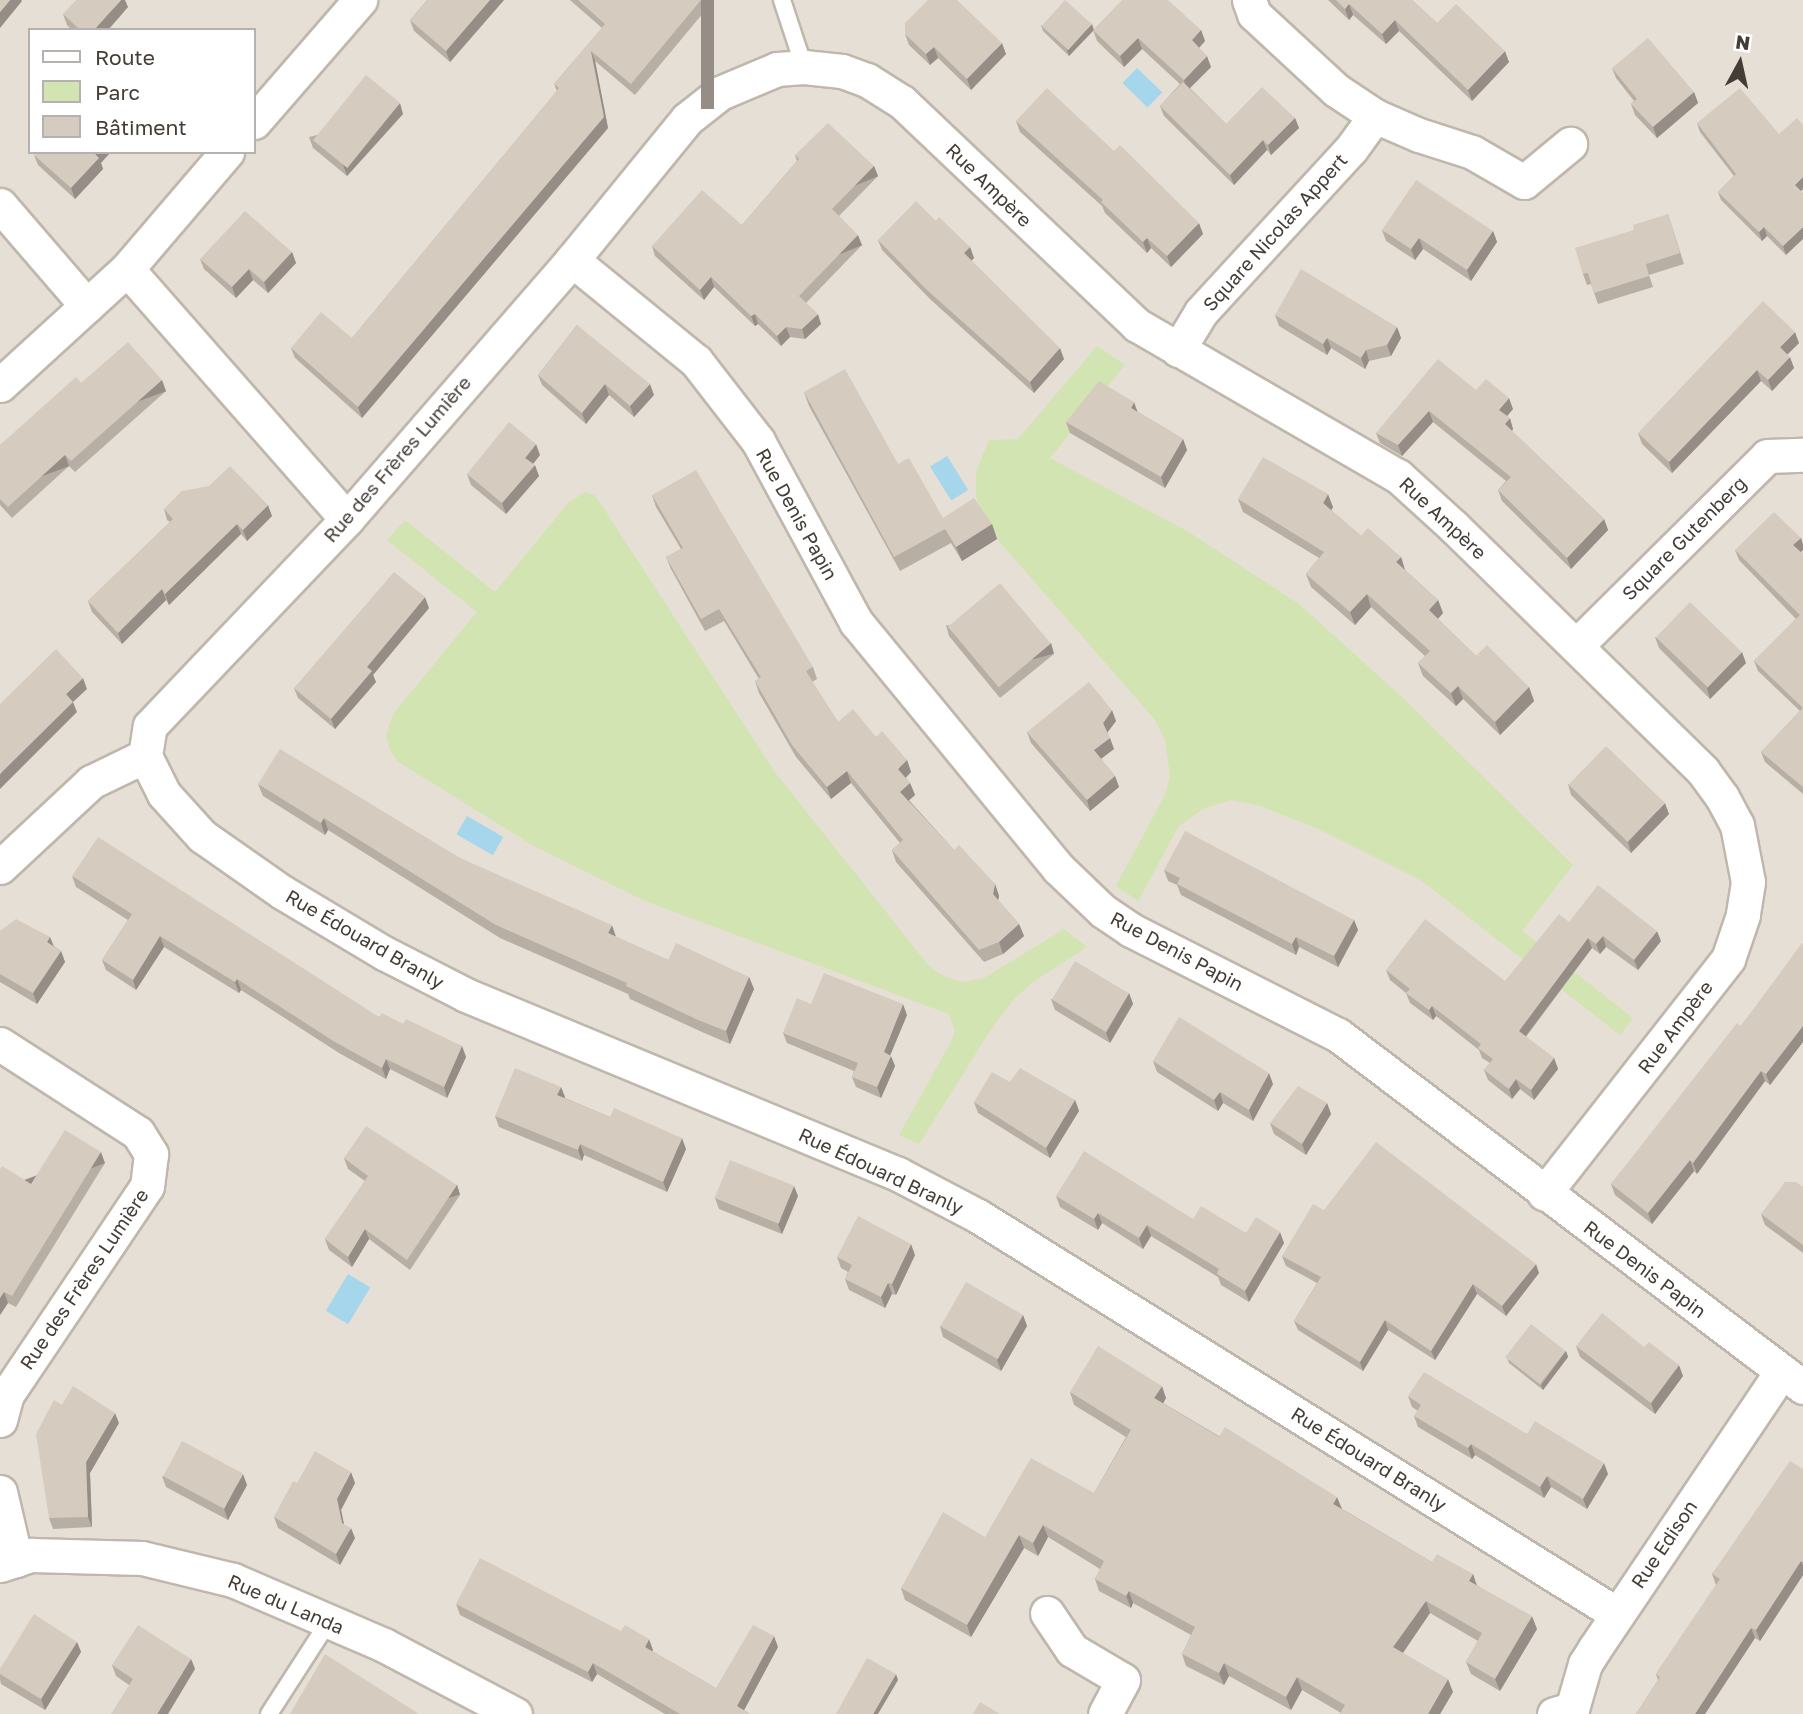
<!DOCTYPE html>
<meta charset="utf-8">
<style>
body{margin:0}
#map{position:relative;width:1803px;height:1714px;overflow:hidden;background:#f2ede6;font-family:"Golos Text",sans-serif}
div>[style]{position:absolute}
.residential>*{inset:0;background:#e6dfd5}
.green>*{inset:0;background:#d2e4b1}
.water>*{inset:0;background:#a6d6ec;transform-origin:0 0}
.roads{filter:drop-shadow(2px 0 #c0b7ac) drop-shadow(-2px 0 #c0b7ac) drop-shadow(0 2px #c0b7ac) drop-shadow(0 -2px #c0b7ac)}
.service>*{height:16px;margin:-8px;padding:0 8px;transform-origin:8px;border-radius:8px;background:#fff}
.minor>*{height:33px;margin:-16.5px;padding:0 16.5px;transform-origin:16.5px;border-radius:16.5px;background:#fff}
.wall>*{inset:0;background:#b8afa4}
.shaded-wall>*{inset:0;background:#968e86;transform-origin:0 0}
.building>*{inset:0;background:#d6cbbf;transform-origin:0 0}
span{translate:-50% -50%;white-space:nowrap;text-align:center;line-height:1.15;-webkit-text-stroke:7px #fff;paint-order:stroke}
.street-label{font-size:19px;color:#443d36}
.legend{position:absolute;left:28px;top:28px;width:228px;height:126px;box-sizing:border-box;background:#fff;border:2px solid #b4b1af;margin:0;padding:9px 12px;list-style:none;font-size:21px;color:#443d36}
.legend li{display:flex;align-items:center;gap:14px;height:35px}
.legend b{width:35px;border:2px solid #b4b1af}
.north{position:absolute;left:1705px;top:28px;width:70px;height:70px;-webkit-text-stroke:5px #fff;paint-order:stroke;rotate:8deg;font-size:19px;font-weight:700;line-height:28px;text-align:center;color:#443d36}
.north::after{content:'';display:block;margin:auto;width:24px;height:32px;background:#443d36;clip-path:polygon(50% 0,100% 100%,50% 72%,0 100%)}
</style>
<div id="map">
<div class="residential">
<i style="clip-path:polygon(evenodd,0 0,1803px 0,1803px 1714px,0 1714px,0 0,30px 30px,254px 30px,254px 152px,30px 152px,30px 30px)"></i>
</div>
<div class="green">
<i style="clip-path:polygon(1097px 346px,1125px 365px,1050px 458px,1187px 531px,1299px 604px,1402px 697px,1573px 865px,1522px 931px,1633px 1018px,1620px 1035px,1422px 881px,1316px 828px,1257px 805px,1231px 800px,1203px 809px,1179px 826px,1138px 901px,1116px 886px,1166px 793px,1170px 775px,1165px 740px,1156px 721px,997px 539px,984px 519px,976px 497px,976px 472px,989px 440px,1018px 439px)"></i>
<i style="clip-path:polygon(585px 492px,595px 495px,774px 771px,929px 966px,943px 976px,962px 982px,984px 978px,1064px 929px,1087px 947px,1033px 982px,1014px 999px,988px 1034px,919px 1144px,899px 1135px,951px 1042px,955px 1031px,949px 1014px,645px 901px,532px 845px,397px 761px,390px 750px,386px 736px,393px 714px,477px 612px,387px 540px,405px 520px,495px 592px,568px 503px)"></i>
</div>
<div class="water">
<i style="left:1137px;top:68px;width:35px;height:21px;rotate:44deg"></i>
<i style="left:947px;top:456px;width:40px;height:20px;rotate:58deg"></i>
<i style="left:467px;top:816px;width:42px;height:21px;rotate:30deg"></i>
<i style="left:348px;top:1274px;width:26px;height:43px;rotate:31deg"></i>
</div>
<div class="roads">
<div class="service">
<i style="left:782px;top:0;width:71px;rotate:71.8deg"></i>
<i style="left:269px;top:1714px;width:111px;rotate:-57.2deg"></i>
</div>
<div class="minor">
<i style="left:1249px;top:0;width:15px;rotate:70deg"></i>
<i style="left:1254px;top:14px;width:112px;rotate:42.8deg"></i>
<i style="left:1336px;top:90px;width:47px;rotate:33.7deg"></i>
<i style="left:1375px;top:116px;width:48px;rotate:23.4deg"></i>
<i style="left:1419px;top:135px;width:56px;rotate:17.8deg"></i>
<i style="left:1472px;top:152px;width:60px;rotate:30deg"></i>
<i style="left:1524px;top:182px;width:60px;rotate:-39.6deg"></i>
<i style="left:254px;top:122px;width:162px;rotate:-49deg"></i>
<i style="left:0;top:205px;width:133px;rotate:49.3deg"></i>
<i style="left:572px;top:260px;width:160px;rotate:39.2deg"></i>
<i style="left:696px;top:361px;width:101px;rotate:52.2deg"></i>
<i style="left:758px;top:441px;width:206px;rotate:61.6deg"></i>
<i style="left:856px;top:622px;width:318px;rotate:50.6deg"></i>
<i style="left:1058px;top:868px;width:62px;rotate:43.7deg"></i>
<i style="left:1103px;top:911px;width:34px;rotate:34deg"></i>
<i style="left:1131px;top:930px;width:232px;rotate:26.9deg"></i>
<i style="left:1338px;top:1035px;width:583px;rotate:37.13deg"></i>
<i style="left:127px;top:269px;width:333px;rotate:48.7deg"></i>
<i style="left:1178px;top:350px;width:44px;rotate:-58.8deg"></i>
<i style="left:1201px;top:312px;width:222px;rotate:-47.4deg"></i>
<i style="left:1351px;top:149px;width:41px;rotate:-54deg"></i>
<i style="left:0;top:385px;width:172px;rotate:-42.4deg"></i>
<i style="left:127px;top:269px;width:154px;rotate:-49.5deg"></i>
<i style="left:1576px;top:646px;width:269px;rotate:-44.8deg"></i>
<i style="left:1767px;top:456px;width:36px;rotate:-2deg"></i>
<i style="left:145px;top:756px;width:42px;rotate:63.4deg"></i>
<i style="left:164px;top:794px;width:57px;rotate:47.9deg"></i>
<i style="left:202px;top:836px;width:98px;rotate:35deg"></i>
<i style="left:282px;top:892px;width:119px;rotate:30.9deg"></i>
<i style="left:384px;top:953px;width:92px;rotate:27.1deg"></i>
<i style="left:466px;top:995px;width:468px;rotate:22.5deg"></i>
<i style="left:898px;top:1174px;width:90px;rotate:27.7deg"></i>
<i style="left:978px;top:1216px;width:753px;rotate:31.92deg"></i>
<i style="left:0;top:867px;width:125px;rotate:-43deg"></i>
<i style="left:91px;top:782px;width:60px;rotate:-25.7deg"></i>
<i style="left:145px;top:756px;width:30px;rotate:-81deg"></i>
<i style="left:150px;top:726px;width:286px;rotate:-46.4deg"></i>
<i style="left:347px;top:519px;width:343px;rotate:-49deg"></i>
<i style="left:572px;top:260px;width:182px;rotate:-50.8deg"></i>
<i style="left:687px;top:119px;width:42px;rotate:-38.2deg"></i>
<i style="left:720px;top:93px;width:62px;rotate:-22.8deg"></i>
<i style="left:777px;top:69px;width:27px;rotate:-4deg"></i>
<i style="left:804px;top:67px;width:38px;rotate:6deg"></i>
<i style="left:842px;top:71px;width:27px;rotate:20deg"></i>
<i style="left:867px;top:80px;width:41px;rotate:32.2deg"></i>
<i style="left:902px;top:102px;width:324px;rotate:43.5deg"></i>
<i style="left:1137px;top:325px;width:302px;rotate:30.1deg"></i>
<i style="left:1398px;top:476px;width:74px;rotate:42.3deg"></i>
<i style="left:1453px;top:526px;width:350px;rotate:44.4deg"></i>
<i style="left:1703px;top:771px;width:32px;rotate:54deg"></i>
<i style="left:1722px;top:797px;width:32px;rotate:62deg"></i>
<i style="left:1737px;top:825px;width:58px;rotate:79.1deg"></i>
<i style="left:1748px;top:882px;width:33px;rotate:99deg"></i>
<i style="left:1743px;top:915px;width:46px;rotate:108.8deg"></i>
<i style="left:1728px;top:959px;width:298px;rotate:128.1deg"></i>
<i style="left:0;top:1044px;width:164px;rotate:32.8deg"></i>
<i style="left:138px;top:1133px;width:25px;rotate:58deg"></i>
<i style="left:151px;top:1154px;width:32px;rotate:97deg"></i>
<i style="left:147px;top:1186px;width:251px;rotate:123.9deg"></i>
<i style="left:7px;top:1394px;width:27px;rotate:105deg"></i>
<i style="left:0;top:1492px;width:70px;rotate:76.8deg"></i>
<i style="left:0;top:1565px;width:33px;rotate:-18deg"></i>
<i style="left:31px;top:1555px;width:111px;rotate:1.5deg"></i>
<i style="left:142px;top:1558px;width:94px;rotate:13.6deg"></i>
<i style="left:233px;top:1580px;width:164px;rotate:23.3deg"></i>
<i style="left:384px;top:1645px;width:148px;rotate:27.8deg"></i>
<i style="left:1047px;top:1613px;width:45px;rotate:56deg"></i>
<i style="left:1072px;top:1650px;width:59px;rotate:30.5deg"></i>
<i style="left:1123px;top:1680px;width:38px;rotate:118deg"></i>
<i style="left:1554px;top:1714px;width:19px;rotate:-16deg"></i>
<i style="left:1572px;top:1709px;width:47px;rotate:-73.9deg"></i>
<i style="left:1585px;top:1664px;width:19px;rotate:-58deg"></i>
<i style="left:1595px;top:1648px;width:334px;rotate:-56deg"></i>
</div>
</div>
<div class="wall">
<i style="clip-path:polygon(427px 0,504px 0,450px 62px,414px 31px,410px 20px)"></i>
<i style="clip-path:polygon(570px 0,714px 0,635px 95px,595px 61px,608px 128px,362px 418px,295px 358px,291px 348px,352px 338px,557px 91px,554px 84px,602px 28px)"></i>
<i style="clip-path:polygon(1328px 0,1412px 0,1437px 23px,1509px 62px,1472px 101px,1399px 31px,1386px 44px,1353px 15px,1349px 20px)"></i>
<i style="clip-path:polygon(128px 7px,108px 30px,72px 30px,67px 25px,63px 14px)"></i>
<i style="clip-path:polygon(1041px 25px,1094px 29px,1201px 30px,1205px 41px,1199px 48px,1211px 67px,1190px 88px,1226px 124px,1295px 118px,1299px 128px,1271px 155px,1267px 150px,1234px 185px,1164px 116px,1160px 106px,1180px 84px,1142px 49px,1124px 67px,1097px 41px,1093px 30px,1069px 56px,1043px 31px)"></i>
<i style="clip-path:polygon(905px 34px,1006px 54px,971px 90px,938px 58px,930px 65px,909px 45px)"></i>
<i style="clip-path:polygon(1612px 68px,1694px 92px,1698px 103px,1657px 138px,1635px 115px,1631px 104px,1634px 101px,1616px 78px)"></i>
<i style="clip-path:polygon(403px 114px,347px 176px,313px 148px,309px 137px)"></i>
<i style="clip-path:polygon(1016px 121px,1114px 151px,1203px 234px,1171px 267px,1151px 248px,1147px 253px,1105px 213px,1102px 206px,1020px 132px)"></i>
<i style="clip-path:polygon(1697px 123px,1779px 134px,1803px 125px,1803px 189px,1801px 191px,1786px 255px,1767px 236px,1762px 241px,1721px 200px,1718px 192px,1734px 176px,1700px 132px)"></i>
<i style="clip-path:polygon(34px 155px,101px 163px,103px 169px,75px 199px,38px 165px)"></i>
<i style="clip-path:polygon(795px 155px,874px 166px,878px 176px,839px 216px,862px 245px,806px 303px,821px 324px,805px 339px,790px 337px,781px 346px,758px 324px,755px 326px,714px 287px,704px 300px,655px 256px,652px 246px,742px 225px,797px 161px)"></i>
<i style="clip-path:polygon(1668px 214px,1684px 264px,1649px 275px,1653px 287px,1598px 304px,1591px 284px,1587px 285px,1583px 274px,1634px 230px)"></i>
<i style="clip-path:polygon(936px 221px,970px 247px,974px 258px,971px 261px,1064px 359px,1034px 393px,931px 300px,882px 250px,878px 240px)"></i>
<i style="clip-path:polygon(1382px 230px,1493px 231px,1497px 242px,1471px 281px,1423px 249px,1415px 260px,1386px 241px)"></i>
<i style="clip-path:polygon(292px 252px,296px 263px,268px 293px,253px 280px,236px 298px,204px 269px,200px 259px)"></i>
<i style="clip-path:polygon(1275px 315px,1397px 327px,1401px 338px,1391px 356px,1369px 361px,1365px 369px,1331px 348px,1327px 355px,1279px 326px)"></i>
<i style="clip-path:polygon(577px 325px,654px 395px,634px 417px,609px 395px,586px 424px,542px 385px,538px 375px)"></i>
<i style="clip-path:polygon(1799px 343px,1787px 354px,1794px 368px,1772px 391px,1761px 381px,1672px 473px,1642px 444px,1638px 433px)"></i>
<i style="clip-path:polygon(81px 383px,166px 391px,75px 472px,69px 466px,12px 518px,0 505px,0 445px)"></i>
<i style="clip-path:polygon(1476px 390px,1513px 409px,1507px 416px,1513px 429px,1512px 431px,1604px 519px,1608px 530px,1571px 569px,1502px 501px,1498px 490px,1506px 481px,1433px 422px,1402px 456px,1380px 443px,1376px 433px)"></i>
<i style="clip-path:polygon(804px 392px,898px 464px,943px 518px,992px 524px,997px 539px,962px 561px,951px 543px,900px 571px,809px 406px)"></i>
<i style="clip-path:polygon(1138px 412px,1183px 439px,1187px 450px,1165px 488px,1070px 433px,1066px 422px)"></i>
<i style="clip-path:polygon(540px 455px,533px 464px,539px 476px,506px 514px,471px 485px,467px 474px)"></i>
<i style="clip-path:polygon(652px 495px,813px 667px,817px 679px,812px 682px,838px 722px,876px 737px,907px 760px,911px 772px,906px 778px,910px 783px,915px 795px,909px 800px,954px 850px,995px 884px,999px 896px,998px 900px,1019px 924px,1024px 936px,1003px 954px,984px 962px,896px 862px,892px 850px,900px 843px,851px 783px,831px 799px,796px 757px,759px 693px,755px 681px,759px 679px,724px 621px,705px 631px,671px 569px,666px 557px,681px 549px,656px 507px)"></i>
<i style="clip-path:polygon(1238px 499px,1333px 507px,1331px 510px,1361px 536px,1401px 557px,1405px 570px,1438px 600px,1443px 613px,1438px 619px,1476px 656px,1529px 687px,1534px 701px,1500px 735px,1463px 699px,1456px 706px,1423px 676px,1418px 663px,1425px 656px,1371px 607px,1355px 625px,1311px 587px,1306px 574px,1319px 558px,1243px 512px)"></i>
<i style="clip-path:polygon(164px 509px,272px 516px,247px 541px,241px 534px,169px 605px,166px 600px,122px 644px,92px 612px,88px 601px,170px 522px,167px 520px)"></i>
<i style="clip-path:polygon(1801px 538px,1803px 545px,1803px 550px,1801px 552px,1803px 554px,1803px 794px,1765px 762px,1761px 752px,1800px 711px,1758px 671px,1754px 661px,1796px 619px,1739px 560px,1735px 550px)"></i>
<i style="clip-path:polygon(429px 608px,373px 675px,376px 682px,335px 729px,298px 698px,294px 688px)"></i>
<i style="clip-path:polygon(946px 625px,1051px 643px,1054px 654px,1000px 698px,949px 636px)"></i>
<i style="clip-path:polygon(1655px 637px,1746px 663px,1710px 699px,1659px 648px)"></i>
<i style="clip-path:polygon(1116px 721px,1107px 733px,1114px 749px,1101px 759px,1115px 776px,1119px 787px,1090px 811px,1031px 743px,1027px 732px)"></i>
<i style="clip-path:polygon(258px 784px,460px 858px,616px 937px,668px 960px,749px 977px,754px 989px,730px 1044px,702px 1032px,630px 999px,628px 994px,500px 938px,328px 830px,325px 835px,263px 796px)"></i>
<i style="clip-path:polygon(1568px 784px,1669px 814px,1631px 853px,1571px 795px)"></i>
<i style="clip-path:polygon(1164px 870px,1354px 920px,1358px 930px,1338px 967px,1299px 947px,1296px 955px,1181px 895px,1177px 885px,1168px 881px)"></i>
<i style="clip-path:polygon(72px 876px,379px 1017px,403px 1024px,462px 1046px,466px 1057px,447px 1098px,390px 1069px,386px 1079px,339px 1053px,241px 990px,239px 993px,164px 947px,136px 990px,106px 970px,102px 960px,128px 920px,76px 887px)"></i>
<i style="clip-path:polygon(1569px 922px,1661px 941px,1638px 970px,1606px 947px,1600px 954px,1592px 948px,1526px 1037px,1554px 1058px,1558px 1069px,1534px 1100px,1520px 1089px,1512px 1099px,1488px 1080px,1484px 1070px,1490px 1063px,1482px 1058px,1479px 1050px,1436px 1016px,1433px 1020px,1410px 1003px,1406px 993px,1390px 980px,1386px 970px,1505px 981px)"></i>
<i style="clip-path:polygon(0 931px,50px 937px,54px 946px,61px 951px,65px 962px,37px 1004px,0 982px)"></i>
<i style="clip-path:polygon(1803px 944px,1803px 1042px,1770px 1085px,1765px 1081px,1697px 1174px,1694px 1171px,1652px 1224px,1615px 1195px,1611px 1184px,1741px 1026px)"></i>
<i style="clip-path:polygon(1129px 993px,1133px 1004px,1110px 1043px,1055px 1010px,1051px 999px)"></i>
<i style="clip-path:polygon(811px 1004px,907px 1015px,890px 1055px,895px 1066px,881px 1098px,856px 1087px,852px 1077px,854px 1071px,787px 1043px,783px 1033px)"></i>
<i style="clip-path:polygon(1153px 1061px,1273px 1084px,1253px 1121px,1223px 1103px,1218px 1111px,1157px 1072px)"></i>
<i style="clip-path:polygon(1010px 1082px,1075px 1100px,1079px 1111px,1050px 1158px,978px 1113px,974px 1102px)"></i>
<i style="clip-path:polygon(561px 1087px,565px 1098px,686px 1149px,667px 1192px,584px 1155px,582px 1161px,499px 1127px,495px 1116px)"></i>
<i style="clip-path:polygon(1327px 1103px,1331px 1114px,1306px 1155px,1274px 1134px,1270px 1123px)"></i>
<i style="clip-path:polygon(344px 1158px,457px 1185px,460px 1195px,410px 1270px,369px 1239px,352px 1267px,329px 1250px,325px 1239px,365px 1181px,348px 1169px)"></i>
<i style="clip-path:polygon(105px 1163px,16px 1307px,8px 1303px,0 1315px,0 1169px,31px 1184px)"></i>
<i style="clip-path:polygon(1803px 1187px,1803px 1253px,1765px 1225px,1761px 1214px)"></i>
<i style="clip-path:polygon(798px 1196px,782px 1234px,719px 1209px,715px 1198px)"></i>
<i style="clip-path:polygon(1056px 1196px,1193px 1219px,1284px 1243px,1249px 1302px,1221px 1285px,1218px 1277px,1151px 1236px,1143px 1249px,1102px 1223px,1098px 1230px,1060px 1207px)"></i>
<i style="clip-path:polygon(1324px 1210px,1539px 1273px,1506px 1316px,1477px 1294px,1435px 1360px,1388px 1330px,1363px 1371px,1298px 1330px,1294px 1321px,1317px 1283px,1286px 1266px,1282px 1256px)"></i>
<i style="clip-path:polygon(915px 1255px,896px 1295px,892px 1294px,885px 1308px,849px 1290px,845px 1279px,848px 1272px,841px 1268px,837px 1257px)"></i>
<i style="clip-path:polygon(1023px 1315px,1027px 1326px,1001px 1371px,943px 1337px,940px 1326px)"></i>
<i style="clip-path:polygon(1576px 1346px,1644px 1347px,1683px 1376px,1655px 1414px,1580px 1357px)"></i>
<i style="clip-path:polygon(1566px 1351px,1568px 1357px,1543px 1390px,1509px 1363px,1507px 1358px)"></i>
<i style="clip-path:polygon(1070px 1392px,1166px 1398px,1163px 1403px,1432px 1562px,1473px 1574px,1477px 1585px,1537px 1629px,1500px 1691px,1471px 1674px,1466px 1662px,1478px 1641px,1430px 1613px,1403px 1653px,1453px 1692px,1440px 1714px,1340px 1714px,1341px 1713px,1302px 1690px,1291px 1710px,1229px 1676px,1224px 1685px,1186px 1666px,1182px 1654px,1191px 1635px,1133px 1603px,1131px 1608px,1099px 1591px,1095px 1579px,1100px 1569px,1048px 1537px,1038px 1556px,1024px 1548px,971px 1637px,905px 1600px,901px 1588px,985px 1537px,1094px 1493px,1126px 1437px,1074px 1405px)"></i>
<i style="clip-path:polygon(1408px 1396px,1527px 1434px,1608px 1474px,1587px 1509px,1551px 1487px,1544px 1498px,1475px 1455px,1472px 1459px,1418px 1427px,1414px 1416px,1418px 1411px,1412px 1407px)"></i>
<i style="clip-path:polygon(119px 1423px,90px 1473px,92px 1527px,53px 1529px,49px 1518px)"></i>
<i style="clip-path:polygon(1803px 1469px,1803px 1575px,1760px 1641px,1755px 1638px,1705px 1714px,1636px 1714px,1658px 1680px,1656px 1674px,1716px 1585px,1712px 1574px)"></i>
<i style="clip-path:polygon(162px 1476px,247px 1485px,228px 1520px,166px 1487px)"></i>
<i style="clip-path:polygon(297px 1483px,355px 1483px,341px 1510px,344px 1524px,355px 1538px,340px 1565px,278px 1528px,274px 1517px)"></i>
<i style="clip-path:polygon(456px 1604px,653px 1650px,652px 1651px,716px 1688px,778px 1647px,744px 1710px,750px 1714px,665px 1714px,597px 1674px,592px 1682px,460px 1615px)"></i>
<i style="clip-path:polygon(77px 1642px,81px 1652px,45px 1710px,1px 1684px,0 1679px,0 1669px)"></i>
<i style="clip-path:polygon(191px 1659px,195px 1669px,129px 1685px,116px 1676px,112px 1665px)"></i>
</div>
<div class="shaded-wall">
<i style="clip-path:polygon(10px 0,21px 0,22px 1px,0 28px,0 12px)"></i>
<i style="clip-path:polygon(121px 0,125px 0,128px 7px,108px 30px,94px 30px)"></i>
<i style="clip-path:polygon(490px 0,504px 0,450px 62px,446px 51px)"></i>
<i style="left:701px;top:0;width:13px;height:109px"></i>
<i style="clip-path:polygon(1349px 4px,1353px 15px,1349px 20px,1345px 9px)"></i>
<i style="clip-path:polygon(1395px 20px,1399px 31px,1386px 44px,1382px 34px)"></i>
<i style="clip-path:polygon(1092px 24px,1094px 30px,1069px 56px,1067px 50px)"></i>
<i style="clip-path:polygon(1201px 30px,1205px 41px,1196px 51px,1192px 40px)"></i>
<i style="clip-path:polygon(1138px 38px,1142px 49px,1124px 67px,1120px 56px)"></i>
<i style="clip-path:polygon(1002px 43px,1006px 54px,971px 90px,967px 79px)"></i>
<i style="clip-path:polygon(934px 47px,938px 58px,930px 65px,926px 54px)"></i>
<i style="clip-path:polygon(591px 51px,595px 61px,608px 128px,362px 418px,358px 407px)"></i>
<i style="clip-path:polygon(1505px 51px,1509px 62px,1472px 101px,1468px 90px)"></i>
<i style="clip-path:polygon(1207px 56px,1211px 67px,1187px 91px,1184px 80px)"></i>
<i style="clip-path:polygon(1694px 92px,1698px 103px,1657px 138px,1653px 127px)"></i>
<i style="clip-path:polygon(400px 103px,403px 114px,347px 176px,343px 165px)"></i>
<i style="clip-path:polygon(1295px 118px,1299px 128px,1271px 155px,1268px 145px)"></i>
<i style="clip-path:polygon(1263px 140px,1267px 150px,1234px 185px,1230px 175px)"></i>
<i style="clip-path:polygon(97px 152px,111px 152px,101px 163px,103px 169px,75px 199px,71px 188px)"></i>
<i style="left:874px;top:166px;width:11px;height:60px;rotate:68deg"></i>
<i style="clip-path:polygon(1803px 177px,1803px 189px,1798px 194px,1795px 185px)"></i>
<i style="clip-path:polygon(1199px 223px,1203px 234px,1171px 267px,1167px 256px)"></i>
<i style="clip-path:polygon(1764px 227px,1767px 236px,1762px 241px,1759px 232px)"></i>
<i style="clip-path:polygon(1803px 227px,1803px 239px,1786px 255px,1783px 246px)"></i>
<i style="clip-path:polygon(1493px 231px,1497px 242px,1471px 281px,1467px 270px)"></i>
<i style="left:858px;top:235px;width:11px;height:85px;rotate:68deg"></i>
<i style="clip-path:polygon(1147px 238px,1151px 248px,1147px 253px,1143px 242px)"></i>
<i style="clip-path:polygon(1419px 238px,1423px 249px,1415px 260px,1411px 249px)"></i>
<i style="clip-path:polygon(970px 247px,974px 258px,968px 264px,964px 253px)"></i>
<i style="clip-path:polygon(292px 252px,296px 263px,268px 293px,264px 282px)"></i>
<i style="clip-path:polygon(249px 269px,253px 280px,236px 298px,232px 287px)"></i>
<i style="clip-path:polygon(711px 277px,714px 287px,704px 300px,700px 290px)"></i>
<i style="clip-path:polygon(755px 314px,758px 324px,755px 326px,751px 316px)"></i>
<i style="clip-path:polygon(818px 314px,821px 324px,805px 339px,802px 329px)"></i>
<i style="clip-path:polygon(786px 327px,790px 337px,781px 346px,777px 336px)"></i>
<i style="clip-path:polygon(1397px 327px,1401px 338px,1391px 356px,1387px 345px)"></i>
<i style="clip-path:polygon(1795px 332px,1799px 343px,1784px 358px,1780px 347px)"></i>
<i style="clip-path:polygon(1327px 338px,1331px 348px,1327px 355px,1323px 344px)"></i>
<i style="clip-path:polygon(1060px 348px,1064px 359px,1034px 393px,1030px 382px)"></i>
<i style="clip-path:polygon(1366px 350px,1369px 361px,1365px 369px,1361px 358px)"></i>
<i style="clip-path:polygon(1790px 357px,1794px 368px,1772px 391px,1768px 380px)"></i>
<i style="clip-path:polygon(1757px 370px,1761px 381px,1672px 473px,1669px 462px)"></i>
<i style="left:162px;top:380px;width:12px;height:122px;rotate:70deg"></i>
<i style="clip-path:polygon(605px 384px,609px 395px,586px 424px,582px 413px)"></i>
<i style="clip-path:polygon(650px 384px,654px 395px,634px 417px,630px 406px)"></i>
<i style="clip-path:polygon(1509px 398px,1513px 409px,1503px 421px,1499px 410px)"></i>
<i style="clip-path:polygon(1134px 402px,1138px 413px,1131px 408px)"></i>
<i style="clip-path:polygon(1429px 411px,1433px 422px,1402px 456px,1398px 445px)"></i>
<i style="clip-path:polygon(1510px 418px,1513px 429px,1509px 435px,1505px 424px)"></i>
<i style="clip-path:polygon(1183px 439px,1187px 450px,1165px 488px,1161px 477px)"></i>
<i style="clip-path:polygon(536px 444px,540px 455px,529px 469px,525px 458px)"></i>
<i style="left:65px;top:455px;width:12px;height:77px;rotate:70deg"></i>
<i style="clip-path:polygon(535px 465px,539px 476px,506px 514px,502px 503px)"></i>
<i style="clip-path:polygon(1328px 494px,1333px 507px,1328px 516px,1323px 503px)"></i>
<i style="clip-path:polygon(268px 505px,272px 516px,247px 541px,243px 530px)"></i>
<i style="clip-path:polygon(1604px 519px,1608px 530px,1571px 569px,1567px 558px)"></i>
<i style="clip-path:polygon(237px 524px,241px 534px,169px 605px,165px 594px)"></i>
<i style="clip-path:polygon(992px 524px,997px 539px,962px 561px,956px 547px)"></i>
<i style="clip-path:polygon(1801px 538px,1803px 545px,1803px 550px,1797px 555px,1793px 545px)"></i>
<i style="clip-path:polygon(1401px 557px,1405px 570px,1396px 562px)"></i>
<i style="clip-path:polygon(162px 589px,166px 600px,122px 644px,118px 633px)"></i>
<i style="clip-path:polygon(1367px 594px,1371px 607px,1355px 625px,1350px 612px)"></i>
<i style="clip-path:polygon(425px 597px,429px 608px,373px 675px,376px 682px,335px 729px,331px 719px,367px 667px)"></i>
<i style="clip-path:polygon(1438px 600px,1443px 613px,1434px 623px,1429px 610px)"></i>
<i style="left:1051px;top:643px;width:11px;height:70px;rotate:75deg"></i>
<i style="clip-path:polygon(1742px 652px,1746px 663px,1710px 699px,1707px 688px)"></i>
<i style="clip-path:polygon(83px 678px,87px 689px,73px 702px,77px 712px,0 789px,0 774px,66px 694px)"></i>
<i style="clip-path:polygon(1458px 686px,1463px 699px,1456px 706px,1451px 693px)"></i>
<i style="clip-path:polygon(1529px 687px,1534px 701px,1500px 735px,1495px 722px)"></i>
<i style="clip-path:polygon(1112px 710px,1116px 721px,1107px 733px,1103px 723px)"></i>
<i style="clip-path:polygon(1110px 738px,1114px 749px,1098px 761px,1094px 750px)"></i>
<i style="clip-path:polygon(907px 760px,911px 772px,902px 781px,898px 769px)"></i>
<i style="clip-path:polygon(847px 771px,851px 783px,831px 799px,827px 787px)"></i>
<i style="clip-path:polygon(1115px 776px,1119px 787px,1090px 811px,1087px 800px)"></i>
<i style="clip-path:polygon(910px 783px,915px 795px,905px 804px,900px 792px)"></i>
<i style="clip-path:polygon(1665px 803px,1669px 814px,1631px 853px,1628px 842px)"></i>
<i style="clip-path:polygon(324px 818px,328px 830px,325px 835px,321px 823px)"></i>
<i style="clip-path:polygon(995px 884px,999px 896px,997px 906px,993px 894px)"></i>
<i style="clip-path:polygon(1354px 920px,1358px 930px,1338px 967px,1334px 956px)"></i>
<i style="clip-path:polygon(1019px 924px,1024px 936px,1003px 954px,999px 942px)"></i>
<i style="clip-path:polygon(612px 925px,616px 937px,608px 933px)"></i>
<i style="clip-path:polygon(1657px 931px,1661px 941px,1638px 970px,1634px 960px)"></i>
<i style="clip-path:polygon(160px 936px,164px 947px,136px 990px,133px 980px)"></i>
<i style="clip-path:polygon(1603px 936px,1606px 947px,1600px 954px,1596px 944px)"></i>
<i style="clip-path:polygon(50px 937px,54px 948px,47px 942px)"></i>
<i style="clip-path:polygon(1296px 937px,1299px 947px,1296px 955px,1292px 944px)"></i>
<i style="clip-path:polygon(1588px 938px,1592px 948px,1522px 1041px,1519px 1031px)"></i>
<i style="clip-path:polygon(61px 951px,65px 962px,37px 1004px,33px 993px)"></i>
<i style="clip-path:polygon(749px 977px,754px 989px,730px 1044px,726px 1031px)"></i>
<i style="clip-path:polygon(237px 979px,241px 990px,239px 993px,235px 982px)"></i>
<i style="clip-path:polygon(1129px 993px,1133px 1004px,1110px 1043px,1106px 1033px)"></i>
<i style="clip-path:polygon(903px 1004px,907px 1015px,887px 1063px,884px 1052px)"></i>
<i style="clip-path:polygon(1432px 1006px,1436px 1016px,1433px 1020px,1429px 1010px)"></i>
<i style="clip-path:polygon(1803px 1026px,1803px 1042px,1770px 1085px,1766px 1074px)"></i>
<i style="clip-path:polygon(462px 1046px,466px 1057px,447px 1098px,444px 1087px)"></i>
<i style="clip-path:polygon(891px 1056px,895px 1066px,881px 1098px,877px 1087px)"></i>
<i style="clip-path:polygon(1554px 1058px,1558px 1069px,1534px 1100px,1531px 1090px)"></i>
<i style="clip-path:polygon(386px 1059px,390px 1069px,386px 1079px,382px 1068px)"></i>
<i style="clip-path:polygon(1761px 1071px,1765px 1081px,1697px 1174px,1693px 1163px)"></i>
<i style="clip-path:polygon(1269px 1073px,1273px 1084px,1253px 1121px,1249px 1110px)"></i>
<i style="clip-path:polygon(1516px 1079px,1520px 1089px,1512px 1099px,1509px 1089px)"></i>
<i style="clip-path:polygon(561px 1087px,565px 1097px,561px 1106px,557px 1095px)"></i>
<i style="clip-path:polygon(1220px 1092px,1223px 1103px,1218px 1111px,1214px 1100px)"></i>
<i style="clip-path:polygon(1075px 1100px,1079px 1111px,1050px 1158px,1046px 1148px)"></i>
<i style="clip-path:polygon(1327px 1103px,1331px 1114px,1306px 1155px,1302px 1144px)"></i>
<i style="clip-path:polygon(682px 1138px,686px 1149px,667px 1192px,663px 1182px)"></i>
<i style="clip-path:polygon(580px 1144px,584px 1155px,582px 1161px,578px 1150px)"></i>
<i style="left:101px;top:1152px;width:12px;height:169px;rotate:70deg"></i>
<i style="clip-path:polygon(1690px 1160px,1694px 1171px,1652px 1224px,1648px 1213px)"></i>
<i style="left:457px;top:1185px;width:10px;height:90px;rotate:73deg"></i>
<i style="clip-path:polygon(794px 1186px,798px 1196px,782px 1234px,778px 1224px)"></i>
<i style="clip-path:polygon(1098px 1213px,1102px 1223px,1098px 1230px,1094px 1219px)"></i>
<i style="clip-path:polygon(1147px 1225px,1151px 1236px,1143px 1249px,1139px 1238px)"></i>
<i style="clip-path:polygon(365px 1229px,369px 1239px,352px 1267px,348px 1257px)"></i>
<i style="clip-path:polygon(1280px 1232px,1284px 1243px,1249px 1302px,1245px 1291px)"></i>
<i style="clip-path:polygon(911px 1244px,915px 1255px,896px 1295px,892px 1284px)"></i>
<i style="clip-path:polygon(1536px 1264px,1539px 1273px,1506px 1316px,1502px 1306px)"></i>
<i style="clip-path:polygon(888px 1283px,892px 1294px,885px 1308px,881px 1297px)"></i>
<i style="clip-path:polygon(1473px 1284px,1477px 1294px,1435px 1360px,1431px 1351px)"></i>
<i style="clip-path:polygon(4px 1292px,8px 1303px,0 1315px,0 1298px)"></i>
<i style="clip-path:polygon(1023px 1315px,1027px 1326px,1001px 1371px,997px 1360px)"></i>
<i style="clip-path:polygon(1385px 1320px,1388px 1330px,1363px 1371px,1360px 1362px)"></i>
<i style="clip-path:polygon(1566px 1351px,1568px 1357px,1543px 1390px,1541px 1385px)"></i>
<i style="clip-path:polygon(1679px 1365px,1683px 1376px,1655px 1414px,1651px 1403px)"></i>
<i style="clip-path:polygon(1162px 1386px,1166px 1398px,1159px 1411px,1154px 1398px)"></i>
<i style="clip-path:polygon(115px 1413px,119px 1423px,90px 1473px,92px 1527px,88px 1517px,86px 1462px)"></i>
<i style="clip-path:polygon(1471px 1444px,1475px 1455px,1472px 1459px,1468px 1448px)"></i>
<i style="clip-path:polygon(1604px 1463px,1608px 1474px,1587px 1509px,1583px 1499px)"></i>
<i style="clip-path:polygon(351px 1472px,355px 1483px,341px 1510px,346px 1534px,342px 1523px,337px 1499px)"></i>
<i style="clip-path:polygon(243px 1474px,247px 1485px,228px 1520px,224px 1509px)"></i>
<i style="clip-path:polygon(1547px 1476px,1551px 1487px,1544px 1498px,1540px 1487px)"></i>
<i style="clip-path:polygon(1337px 1497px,1342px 1509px,1333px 1504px)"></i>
<i style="clip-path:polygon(1043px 1525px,1048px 1537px,1038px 1556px,1033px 1543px)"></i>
<i style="clip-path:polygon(351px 1528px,355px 1538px,340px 1565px,336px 1554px)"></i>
<i style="clip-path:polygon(1019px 1535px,1024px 1548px,971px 1637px,967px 1625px)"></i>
<i style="clip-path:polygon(1801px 1561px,1803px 1565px,1803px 1575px,1760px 1641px,1756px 1630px)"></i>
<i style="clip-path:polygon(1473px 1574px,1477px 1587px,1469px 1581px)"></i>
<i style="clip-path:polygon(1129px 1591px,1133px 1603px,1131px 1608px,1126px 1596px)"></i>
<i style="clip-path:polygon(1426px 1601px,1430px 1613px,1398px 1660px,1393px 1647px)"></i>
<i style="clip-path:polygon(1532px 1616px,1537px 1629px,1500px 1691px,1495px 1679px)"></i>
<i style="clip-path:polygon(1751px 1628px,1755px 1638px,1705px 1714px,1695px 1714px)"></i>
<i style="clip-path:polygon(774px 1636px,778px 1647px,742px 1714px,737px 1706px)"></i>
<i style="clip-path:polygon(649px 1639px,653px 1650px,649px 1658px,645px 1647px)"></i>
<i style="clip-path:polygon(77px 1642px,81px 1652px,45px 1710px,41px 1699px)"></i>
<i style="clip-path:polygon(191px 1659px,195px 1669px,168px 1714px,157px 1714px)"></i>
<i style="clip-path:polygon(593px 1663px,597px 1674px,592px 1682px,588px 1672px)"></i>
<i style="clip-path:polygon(1224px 1663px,1229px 1676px,1224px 1685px,1219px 1673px)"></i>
<i style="clip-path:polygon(896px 1674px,898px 1680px,878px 1714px,873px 1714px)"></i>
<i style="clip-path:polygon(1297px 1677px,1302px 1690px,1291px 1710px,1286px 1697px)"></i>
<i style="clip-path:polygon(1448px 1679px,1453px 1692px,1440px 1714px,1428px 1714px)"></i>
</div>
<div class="building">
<i style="clip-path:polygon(0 0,10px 0,0 12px)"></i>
<i style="clip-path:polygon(76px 0,121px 0,94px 30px,80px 30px,63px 14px)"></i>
<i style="clip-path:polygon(427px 0,490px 0,446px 51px,410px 20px)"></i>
<i style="clip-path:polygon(578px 0,701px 0,631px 84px,591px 51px,604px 117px,358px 407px,291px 348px,321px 312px,352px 338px,559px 88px,554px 84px,605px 24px)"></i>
<i style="clip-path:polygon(928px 0,957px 0,1002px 43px,967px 79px,934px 47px,926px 54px,905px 34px,905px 23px)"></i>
<i style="left:1065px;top:0;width:36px;height:35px;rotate:42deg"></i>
<i style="clip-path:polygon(1122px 0,1168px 0,1201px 30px,1192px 40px,1207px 56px,1184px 80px,1138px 38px,1120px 56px,1093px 30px)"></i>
<i style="clip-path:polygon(1336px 0,1412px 0,1437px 23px,1456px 4px,1505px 51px,1468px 90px,1395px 20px,1382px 34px,1349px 4px,1345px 9px)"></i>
<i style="clip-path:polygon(1648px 38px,1694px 92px,1653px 127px,1631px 104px,1637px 99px,1612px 68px)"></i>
<i style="left:366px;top:75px;width:44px;height:84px;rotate:39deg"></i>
<i style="clip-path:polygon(1183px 82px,1226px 124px,1262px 87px,1295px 118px,1268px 145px,1263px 140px,1230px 175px,1160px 106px)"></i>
<i style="clip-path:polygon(1047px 88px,1114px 151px,1120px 145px,1199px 223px,1167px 256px,1147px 238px,1143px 242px,1101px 202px,1103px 200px,1016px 121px)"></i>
<i style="clip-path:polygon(1740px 88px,1779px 134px,1797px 118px,1803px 125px,1803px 177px,1795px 185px,1803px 193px,1803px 227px,1783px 246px,1764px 227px,1759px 232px,1718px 192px,1736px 174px,1697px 123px)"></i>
<i style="clip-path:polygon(828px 123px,874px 166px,832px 209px,858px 235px,799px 296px,818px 314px,802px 329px,786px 327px,777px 336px,755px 314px,751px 316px,711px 277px,700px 290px,652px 246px,702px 190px,742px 225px,799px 159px,795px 155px)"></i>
<i style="clip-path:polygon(36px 152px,97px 152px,95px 154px,99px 158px,71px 188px,34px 155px)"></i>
<i style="clip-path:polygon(1416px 180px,1493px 231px,1467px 270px,1419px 238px,1411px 249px,1382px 230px)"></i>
<i style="clip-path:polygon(916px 201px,936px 221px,939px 217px,970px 247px,964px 253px,1060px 348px,1030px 382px,927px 290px,878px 240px)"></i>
<i style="clip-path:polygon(245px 211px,292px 252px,264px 282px,249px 269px,232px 287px,200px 259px)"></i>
<i style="clip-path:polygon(1668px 214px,1680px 253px,1646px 264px,1649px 276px,1594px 293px,1588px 273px,1583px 274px,1575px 248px,1634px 230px,1633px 225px)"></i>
<i style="clip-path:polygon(1301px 269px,1397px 327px,1387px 345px,1366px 350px,1361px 358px,1327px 338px,1323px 344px,1275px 315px)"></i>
<i style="clip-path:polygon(1763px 301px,1795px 332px,1780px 347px,1790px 357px,1768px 380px,1757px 370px,1669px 462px,1638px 433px)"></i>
<i style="clip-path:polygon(577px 325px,650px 384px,630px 406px,605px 384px,582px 413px,538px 375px)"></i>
<i style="clip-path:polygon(128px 342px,162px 380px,71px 461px,65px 455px,8px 507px,0 499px,0 445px,76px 377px,81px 383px)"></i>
<i style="clip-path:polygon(1438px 359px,1476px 390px,1486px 379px,1509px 398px,1499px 410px,1510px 418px,1505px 424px,1604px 519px,1567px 558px,1498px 490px,1511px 477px,1429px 411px,1398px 445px,1376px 433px)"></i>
<i style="clip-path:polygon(845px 369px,898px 464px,909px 458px,943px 518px,974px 498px,992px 524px,956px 547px,945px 529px,894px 557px,804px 392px)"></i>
<i style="clip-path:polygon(1099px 381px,1134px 402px,1131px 408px,1183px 439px,1161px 477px,1066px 422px)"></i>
<i style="clip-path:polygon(509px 422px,536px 444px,525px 458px,535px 465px,502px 503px,467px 474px)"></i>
<i style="clip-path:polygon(1263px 457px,1328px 494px,1323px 503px,1361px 536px,1368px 528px,1401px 557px,1396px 562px,1438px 600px,1429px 610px,1476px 656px,1487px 645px,1529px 687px,1495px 722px,1458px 686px,1451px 693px,1418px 663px,1430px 651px,1367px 594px,1350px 612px,1306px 574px,1324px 552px,1238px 499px)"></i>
<i style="clip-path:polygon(230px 466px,268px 505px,243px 530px,237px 524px,165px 594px,162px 589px,118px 633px,88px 601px,173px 519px,164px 509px,182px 491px,209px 486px)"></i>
<i style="clip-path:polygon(696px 470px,813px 667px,806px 671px,838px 722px,853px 709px,876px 737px,882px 731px,907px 760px,898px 769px,910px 783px,900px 792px,954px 850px,959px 845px,995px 884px,993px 894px,1019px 924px,999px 942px,979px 950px,892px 850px,903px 840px,847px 771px,827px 787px,792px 745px,755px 681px,761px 677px,719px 609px,701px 619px,666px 557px,683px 548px,652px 495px)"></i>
<i style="clip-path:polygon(1774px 512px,1801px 538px,1793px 545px,1803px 554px,1803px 708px,1754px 661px,1800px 615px,1735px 550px)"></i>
<i style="clip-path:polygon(394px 572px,425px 597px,367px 667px,372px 671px,331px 719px,294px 688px)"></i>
<i style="left:1000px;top:583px;width:79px;height:68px;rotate:50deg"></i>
<i style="left:1690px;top:602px;width:72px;height:49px;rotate:44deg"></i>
<i style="clip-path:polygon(56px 649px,83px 678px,66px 694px,73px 702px,0 774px,0 704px)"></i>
<i style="clip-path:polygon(1089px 682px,1112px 710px,1103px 723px,1110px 738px,1094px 750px,1115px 776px,1087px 800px,1027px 732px)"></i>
<i style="clip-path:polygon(1803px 708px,1803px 787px,1761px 752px)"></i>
<i style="left:1606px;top:746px;width:82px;height:54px;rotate:44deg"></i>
<i style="clip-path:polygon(280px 749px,460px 858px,612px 925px,608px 933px,668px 960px,676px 943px,749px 977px,726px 1031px,698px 1020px,626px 986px,627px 983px,496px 925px,324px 818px,321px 823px,258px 784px)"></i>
<i style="clip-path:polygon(1185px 831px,1354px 920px,1334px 956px,1296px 937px,1292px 944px,1177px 884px,1180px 878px,1164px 870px)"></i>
<i style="clip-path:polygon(98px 837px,379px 1017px,382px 1013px,403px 1024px,406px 1019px,462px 1046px,444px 1087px,386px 1059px,382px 1068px,335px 1042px,237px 979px,235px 982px,160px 936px,133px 980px,102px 960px,132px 914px,72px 876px)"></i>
<i style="clip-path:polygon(1598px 885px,1657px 931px,1634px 960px,1603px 936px,1596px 944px,1588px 938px,1519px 1031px,1554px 1058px,1531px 1090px,1516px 1079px,1509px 1089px,1484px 1070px,1493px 1059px,1478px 1048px,1481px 1044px,1432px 1006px,1429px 1010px,1406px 993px,1410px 989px,1386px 970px,1425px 919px,1505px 981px,1559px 914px,1569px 922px)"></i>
<i style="clip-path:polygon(16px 919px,50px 937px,47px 942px,61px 951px,33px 993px,0 974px,0 931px)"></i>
<i style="clip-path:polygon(1802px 943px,1803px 944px,1803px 1026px,1766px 1074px,1761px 1071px,1693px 1163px,1690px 1160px,1648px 1213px,1611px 1184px,1737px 1023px,1741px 1026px)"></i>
<i style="left:1075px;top:961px;width:63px;height:45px;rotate:31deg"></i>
<i style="clip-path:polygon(824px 973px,903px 1004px,884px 1052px,891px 1056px,877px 1087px,852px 1077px,858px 1063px,783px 1033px,797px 998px,811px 1004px)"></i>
<i style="clip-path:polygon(1179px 1017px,1269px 1073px,1249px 1110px,1220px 1092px,1214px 1100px,1153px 1061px)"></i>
<i style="clip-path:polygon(515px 1068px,561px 1087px,557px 1095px,610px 1117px,614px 1108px,682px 1138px,663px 1182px,580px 1144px,578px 1150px,495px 1116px)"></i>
<i style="clip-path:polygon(1020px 1068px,1075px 1100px,1046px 1148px,974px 1102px,992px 1072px,1010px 1082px)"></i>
<i style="clip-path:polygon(1298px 1086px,1327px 1103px,1302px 1144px,1270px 1123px)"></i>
<i style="clip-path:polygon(366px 1126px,457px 1185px,407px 1260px,365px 1229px,348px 1257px,325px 1239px,368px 1176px,344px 1158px)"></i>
<i style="clip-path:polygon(65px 1130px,101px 1152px,12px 1296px,4px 1292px,0 1298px,0 1169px,2px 1166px,31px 1184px)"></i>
<i style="clip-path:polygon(1376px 1142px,1536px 1264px,1502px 1306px,1473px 1284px,1431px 1351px,1385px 1320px,1360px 1362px,1294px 1321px,1321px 1277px,1282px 1256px,1313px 1204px,1324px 1210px)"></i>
<i style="clip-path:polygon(1084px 1151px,1193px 1219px,1201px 1206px,1246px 1233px,1256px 1217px,1280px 1232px,1245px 1291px,1217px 1274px,1219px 1269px,1147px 1225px,1139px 1238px,1098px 1213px,1094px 1219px,1056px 1196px)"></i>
<i style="left:730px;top:1160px;width:69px;height:41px;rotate:22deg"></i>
<i style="clip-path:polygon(1785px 1182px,1796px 1182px,1803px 1187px,1803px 1245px,1761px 1214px)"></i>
<i style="clip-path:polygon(858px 1216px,911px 1244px,892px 1284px,888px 1283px,881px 1297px,845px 1279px,852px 1265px,837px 1257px)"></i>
<i style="left:966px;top:1282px;width:66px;height:51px;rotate:30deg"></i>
<i style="clip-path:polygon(1602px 1313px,1644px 1347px,1649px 1342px,1679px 1365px,1651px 1403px,1576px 1346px)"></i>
<i style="left:1531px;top:1324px;width:44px;height:42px;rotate:38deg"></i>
<i style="clip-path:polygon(1098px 1346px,1162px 1386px,1154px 1398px,1219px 1437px,1225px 1427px,1337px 1497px,1333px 1504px,1432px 1562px,1437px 1554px,1473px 1574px,1469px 1581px,1532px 1616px,1495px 1679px,1466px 1662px,1482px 1633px,1426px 1601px,1393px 1647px,1448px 1679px,1428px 1714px,1340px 1714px,1345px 1705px,1297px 1677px,1286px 1697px,1224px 1663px,1219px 1673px,1182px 1654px,1195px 1627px,1129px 1591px,1126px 1596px,1095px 1579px,1104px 1561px,1043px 1525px,1033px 1543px,1019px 1535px,967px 1625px,901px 1588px,943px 1512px,985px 1537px,1031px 1458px,1094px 1493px,1131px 1430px,1070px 1392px)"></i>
<i style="clip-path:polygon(1424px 1372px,1527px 1434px,1535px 1421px,1604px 1463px,1583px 1499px,1547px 1476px,1540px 1487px,1471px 1444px,1468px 1448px,1414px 1416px,1421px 1405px,1408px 1396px)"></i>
<i style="clip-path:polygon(73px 1386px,115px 1413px,86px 1462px,88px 1517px,49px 1518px,36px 1434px,54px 1400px,62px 1405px)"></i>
<i style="left:182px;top:1441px;width:69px;height:40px;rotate:28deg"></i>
<i style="clip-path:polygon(315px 1451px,351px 1472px,337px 1499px,342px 1523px,351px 1528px,336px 1554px,274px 1517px,293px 1481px,297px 1483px)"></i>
<i style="clip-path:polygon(1790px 1461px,1803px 1469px,1803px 1562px,1801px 1561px,1756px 1630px,1751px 1628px,1695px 1714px,1636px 1714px,1660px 1677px,1656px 1674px,1720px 1579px,1712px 1574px)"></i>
<i style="clip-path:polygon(480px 1558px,621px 1631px,625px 1625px,649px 1639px,645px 1647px,716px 1688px,753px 1625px,774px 1636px,737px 1706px,750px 1714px,680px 1714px,593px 1663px,588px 1672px,456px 1604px)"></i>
<i style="clip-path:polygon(34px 1614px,77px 1642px,41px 1699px,0 1674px,0 1669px)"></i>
<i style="clip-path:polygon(138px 1625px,191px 1659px,157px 1714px,111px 1714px,133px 1679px,112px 1665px)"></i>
<i style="clip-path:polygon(325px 1654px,419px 1714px,290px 1714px)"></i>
<i style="clip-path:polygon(867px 1658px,896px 1674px,873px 1714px,836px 1714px)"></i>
<i style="clip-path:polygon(980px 1702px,1000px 1714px,973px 1714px)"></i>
</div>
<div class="street-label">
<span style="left:989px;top:185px;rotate:44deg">Rue Ampère</span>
<span style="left:1275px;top:232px;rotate:-48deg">Square Nicolas Appert</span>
<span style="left:397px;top:459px;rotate:-49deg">Rue des Frères Lumière</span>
<span style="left:797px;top:514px;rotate:61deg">Rue Denis Papin</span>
<span style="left:1443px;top:518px;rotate:43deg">Rue Ampère</span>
<span style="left:1684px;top:538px;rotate:-45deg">Square Gutenberg</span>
<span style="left:365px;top:939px;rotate:30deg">Rue Édouard Branly</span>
<span style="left:1177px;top:951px;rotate:28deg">Rue Denis Papin</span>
<span style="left:1675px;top:1027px;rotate:-53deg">Rue Ampère</span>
<span style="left:881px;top:1171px;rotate:25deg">Rue Édouard Branly</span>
<span style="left:1645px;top:1269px;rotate:37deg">Rue Denis Papin</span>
<span style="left:84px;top:1279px;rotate:-56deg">Rue des Frères Lumière</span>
<span style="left:1369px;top:1459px;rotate:32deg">Rue Édouard Branly</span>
<span style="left:1664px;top:1544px;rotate:-56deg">Rue Edison</span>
<span style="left:286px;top:1604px;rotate:23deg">Rue du Landa</span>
</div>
<ul class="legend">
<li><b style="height:9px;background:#fff"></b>Route</li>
<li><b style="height:19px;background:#d2e4b1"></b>Parc</li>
<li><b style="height:19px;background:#d6cbbf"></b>Bâtiment</li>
</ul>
<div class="north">N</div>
</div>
